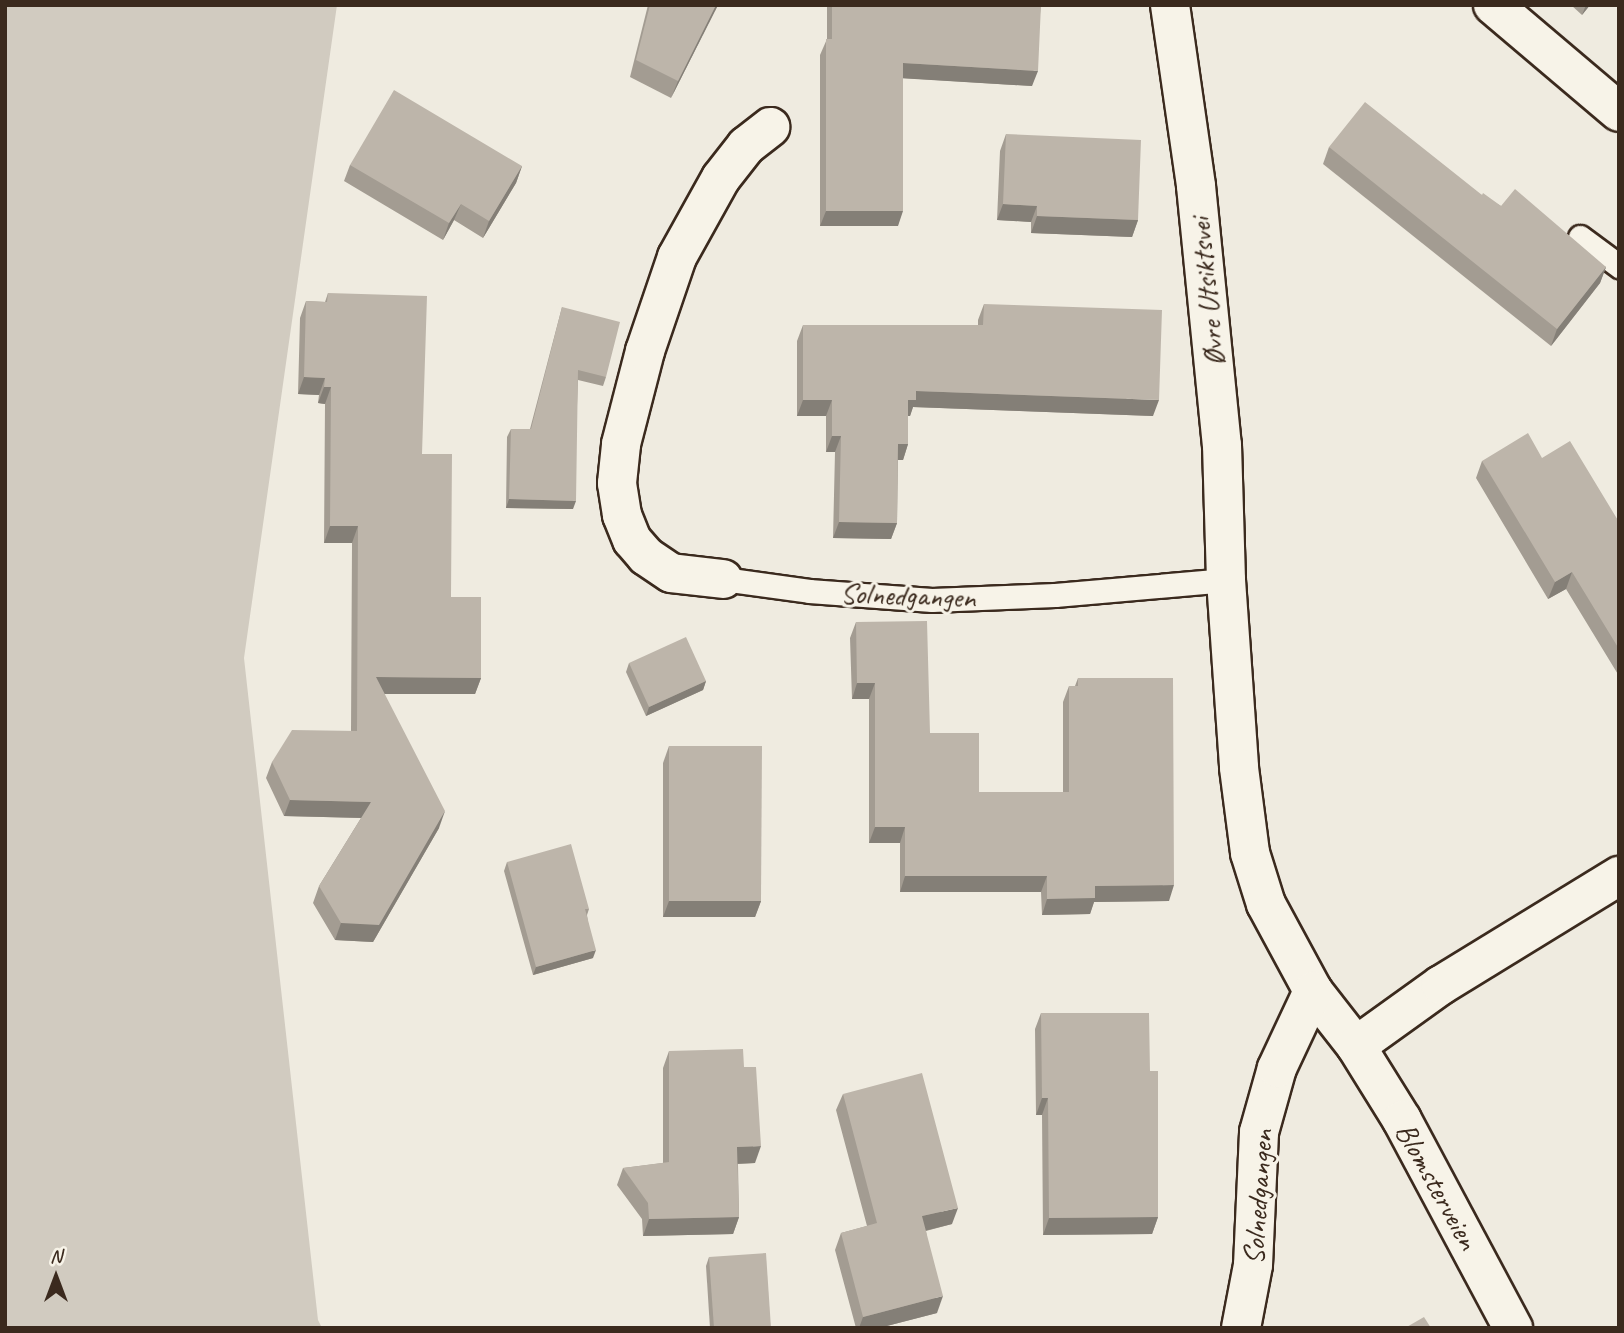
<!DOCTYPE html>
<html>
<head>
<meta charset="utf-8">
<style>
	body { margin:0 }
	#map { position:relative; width:1624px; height:1333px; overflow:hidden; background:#efebe0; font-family:Caveat,sans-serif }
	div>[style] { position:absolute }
	.green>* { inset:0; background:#d1cbc0 }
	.roads { filter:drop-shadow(2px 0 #3b2a1e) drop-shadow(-2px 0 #3b2a1e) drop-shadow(0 2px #3b2a1e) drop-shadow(0 -2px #3b2a1e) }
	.service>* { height:23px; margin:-11.5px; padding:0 11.5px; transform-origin:11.5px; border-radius:11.5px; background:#f7f3e8 }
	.minor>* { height:38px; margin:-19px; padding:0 19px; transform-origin:19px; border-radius:19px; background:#f7f3e8 }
	.wall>* { inset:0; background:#a39c92 }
	.shaded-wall>* { inset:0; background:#847f77 }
	.building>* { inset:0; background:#bdb5aa }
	span { translate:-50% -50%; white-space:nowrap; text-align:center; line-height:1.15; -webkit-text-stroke:6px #f7f3e8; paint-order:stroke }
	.street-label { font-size:30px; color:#3b2a1e }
	.frame { position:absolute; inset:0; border:7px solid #3b2a1e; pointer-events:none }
	.north { position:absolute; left:21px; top:1242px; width:70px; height:70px; -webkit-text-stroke:5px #f7f3e8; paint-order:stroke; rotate:0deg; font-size:19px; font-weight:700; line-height:28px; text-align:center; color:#3b2a1e }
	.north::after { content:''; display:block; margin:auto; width:24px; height:32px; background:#3b2a1e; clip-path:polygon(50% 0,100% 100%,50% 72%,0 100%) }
</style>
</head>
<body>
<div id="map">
	<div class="green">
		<div style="clip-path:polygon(5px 5px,337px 5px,244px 658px,318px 1320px,322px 1328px,5px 1328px)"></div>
	</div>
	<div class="roads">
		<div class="service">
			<div style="left:1580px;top:237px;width:49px;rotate:36.6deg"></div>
			<div style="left:723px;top:579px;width:87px;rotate:7.9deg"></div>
			<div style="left:809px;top:591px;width:123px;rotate:4.2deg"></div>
			<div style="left:932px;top:600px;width:123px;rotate:-2.3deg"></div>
			<div style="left:1055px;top:595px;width:172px;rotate:-5deg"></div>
		</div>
		<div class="minor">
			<div style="left:1170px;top:5px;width:183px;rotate:81.8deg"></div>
			<div style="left:1196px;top:186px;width:260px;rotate:84.3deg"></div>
			<div style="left:1222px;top:445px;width:135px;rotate:88.3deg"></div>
			<div style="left:1226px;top:580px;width:188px;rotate:86deg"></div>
			<div style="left:1239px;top:768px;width:86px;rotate:82.6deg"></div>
			<div style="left:1250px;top:853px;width:53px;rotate:72.6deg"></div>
			<div style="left:1266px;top:904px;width:99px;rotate:61.6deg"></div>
			<div style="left:1313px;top:991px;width:70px;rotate:52deg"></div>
			<div style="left:1356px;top:1046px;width:87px;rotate:58.1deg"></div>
			<div style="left:1402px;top:1120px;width:236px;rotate:61.9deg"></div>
			<div style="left:1493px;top:5px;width:165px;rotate:40.3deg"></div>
			<div style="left:723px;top:579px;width:52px;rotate:-173.4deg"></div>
			<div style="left:671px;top:573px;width:30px;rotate:-146deg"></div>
			<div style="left:646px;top:556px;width:21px;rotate:-131deg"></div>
			<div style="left:632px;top:540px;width:27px;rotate:-112deg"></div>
			<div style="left:622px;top:515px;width:32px;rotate:-99deg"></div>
			<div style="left:617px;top:483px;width:39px;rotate:-84deg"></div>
			<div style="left:621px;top:444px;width:96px;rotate:-75.5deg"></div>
			<div style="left:645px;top:351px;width:99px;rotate:-71.2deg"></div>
			<div style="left:677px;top:257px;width:90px;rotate:-60.9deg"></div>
			<div style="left:721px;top:178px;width:41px;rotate:-52deg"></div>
			<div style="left:746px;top:146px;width:31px;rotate:-38deg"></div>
			<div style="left:1356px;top:1046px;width:105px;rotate:-35.7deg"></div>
			<div style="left:1441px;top:985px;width:209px;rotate:-31.5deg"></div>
			<div style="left:1241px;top:1328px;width:64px;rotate:-79.2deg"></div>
			<div style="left:1253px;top:1265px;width:133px;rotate:-87.4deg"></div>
			<div style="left:1259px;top:1132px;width:66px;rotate:-74.3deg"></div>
			<div style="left:1277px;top:1068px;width:85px;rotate:-64.9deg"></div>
		</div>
	</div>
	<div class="wall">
		<div style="clip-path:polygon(648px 5px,718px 5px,671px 98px,630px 77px)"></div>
		<div style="clip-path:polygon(827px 5px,1041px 5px,1032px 86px,903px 78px,898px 226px,820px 226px,820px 55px,827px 39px)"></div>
		<div style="clip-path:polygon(1571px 5px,1590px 5px,1582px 15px)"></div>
		<div style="clip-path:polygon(1006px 134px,1138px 220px,1132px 237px,1031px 233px,1031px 222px,997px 220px,1000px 151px)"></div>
		<div style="clip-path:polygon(1329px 147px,1482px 195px,1606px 267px,1600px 283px,1551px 346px,1323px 164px)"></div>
		<div style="clip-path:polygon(350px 165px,522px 166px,516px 183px,483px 238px,454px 220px,443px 240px,344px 181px)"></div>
		<div style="clip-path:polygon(328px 293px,422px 454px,451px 597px,481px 678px,475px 694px,384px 694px,439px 828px,373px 942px,335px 940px,313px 903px,319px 886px,361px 818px,284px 816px,266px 778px,272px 762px,351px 731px,352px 543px,324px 543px,325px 404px,318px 403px,319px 395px,298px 394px,300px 318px,306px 301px,325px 302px)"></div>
		<div style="clip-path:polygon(984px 304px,1153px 416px,913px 407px,910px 416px,908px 416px,908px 444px,903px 460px,898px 460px,897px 523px,891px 539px,833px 538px,835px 452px,826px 452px,826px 416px,797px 416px,797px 341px,803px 325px,978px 325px,978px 320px)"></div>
		<div style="clip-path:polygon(562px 307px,606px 377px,603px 386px,578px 380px,573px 509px,506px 508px,507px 437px,511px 429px,530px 429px)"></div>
		<div style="clip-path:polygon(1542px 458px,1619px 522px,1619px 676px,1566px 589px,1548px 599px,1476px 478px,1482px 461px)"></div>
		<div style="clip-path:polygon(856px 622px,930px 733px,979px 792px,1063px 792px,1063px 702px,1069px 686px,1075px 686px,1078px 678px,1169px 901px,1094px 902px,1090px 914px,1042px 915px,1041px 892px,900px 892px,900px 843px,869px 843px,869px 699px,852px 699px,850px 638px)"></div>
		<div style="clip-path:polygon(629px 663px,706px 681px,703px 690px,646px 716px,626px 672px)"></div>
		<div style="clip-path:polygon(669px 746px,761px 901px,755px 917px,663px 917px,663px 763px)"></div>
		<div style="clip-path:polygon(507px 862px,589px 909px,587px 915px,593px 958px,533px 975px,504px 871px)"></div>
		<div style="clip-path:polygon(1041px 1013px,1150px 1071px,1158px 1217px,1152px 1234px,1043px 1235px,1042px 1115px,1036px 1115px,1035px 1029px)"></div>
		<div style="clip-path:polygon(669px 1051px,744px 1067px,755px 1163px,738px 1164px,739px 1217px,733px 1234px,643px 1236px,642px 1219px,617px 1185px,623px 1168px,663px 1163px,663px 1068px)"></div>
		<div style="clip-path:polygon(843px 1094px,952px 1224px,926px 1231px,937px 1313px,879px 1328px,856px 1328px,835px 1250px,841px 1233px,867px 1226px,836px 1110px)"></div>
		<div style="clip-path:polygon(709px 1257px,771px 1328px,710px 1328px,706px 1266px)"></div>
	</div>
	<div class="shaded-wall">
		<div style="clip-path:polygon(716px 5px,718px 5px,671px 98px,678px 81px)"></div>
		<div style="clip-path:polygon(1586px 5px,1590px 5px,1582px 15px)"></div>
		<div style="clip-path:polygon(903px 63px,1038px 71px,1032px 86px,898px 78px)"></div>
		<div style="clip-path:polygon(522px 166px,516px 183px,483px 238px,489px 221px)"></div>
		<div style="clip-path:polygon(461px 204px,454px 220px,443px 240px,449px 223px)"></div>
		<div style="clip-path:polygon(1003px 204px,1037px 206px,1031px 222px,997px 220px)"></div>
		<div style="clip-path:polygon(826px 211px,903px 211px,898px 226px,820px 226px)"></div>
		<div style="clip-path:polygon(1037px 216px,1138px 220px,1132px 237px,1031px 233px)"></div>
		<div style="clip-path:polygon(1606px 267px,1600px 283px,1551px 346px,1557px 329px)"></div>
		<div style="clip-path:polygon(304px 377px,325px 378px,319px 395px,298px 394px)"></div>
		<div style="clip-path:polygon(324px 387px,331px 387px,325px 404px,318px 403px)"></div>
		<div style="clip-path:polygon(916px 391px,1159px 400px,1153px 416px,913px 407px,910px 416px,903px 416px,908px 400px)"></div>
		<div style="clip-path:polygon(803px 400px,832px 400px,826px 416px,797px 416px)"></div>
		<div style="clip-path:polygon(832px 436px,841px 436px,835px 452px,826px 452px)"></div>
		<div style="clip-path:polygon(898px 444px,908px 444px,903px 460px,892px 460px)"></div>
		<div style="clip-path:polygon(509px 499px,576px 501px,573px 509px,506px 508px)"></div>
		<div style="clip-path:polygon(839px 522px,897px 523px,891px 539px,833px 538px)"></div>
		<div style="clip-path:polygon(330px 526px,358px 526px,352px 543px,324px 543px)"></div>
		<div style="clip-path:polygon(1572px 572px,1566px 589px,1548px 599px,1555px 582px)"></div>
		<div style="clip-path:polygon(376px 677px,481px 678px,475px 694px,369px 694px)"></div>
		<div style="clip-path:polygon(706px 681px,703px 690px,646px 716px,649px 707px)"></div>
		<div style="clip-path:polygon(857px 683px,875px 683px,869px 699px,852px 699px)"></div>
		<div style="clip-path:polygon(290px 800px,371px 802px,365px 818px,284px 816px)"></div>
		<div style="clip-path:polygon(445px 811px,439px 828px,373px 942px,335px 940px,341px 923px)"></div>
		<div style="clip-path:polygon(875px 827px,905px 827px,900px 843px,869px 843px)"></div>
		<div style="clip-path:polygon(905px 876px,1047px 876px,1041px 892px,900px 892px)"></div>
		<div style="clip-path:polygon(1174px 885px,1169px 901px,1094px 902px,1090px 914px,1042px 915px,1047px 899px,1095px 886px)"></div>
		<div style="clip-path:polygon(669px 901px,761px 901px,755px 917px,663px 917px)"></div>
		<div style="clip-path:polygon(596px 950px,593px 958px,533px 975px,536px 967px)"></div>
		<div style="clip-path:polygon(1042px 1098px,1048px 1098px,1042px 1115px,1036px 1115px)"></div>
		<div style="clip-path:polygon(761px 1146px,755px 1163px,731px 1164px,737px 1147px)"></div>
		<div style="clip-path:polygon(958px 1208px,952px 1224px,916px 1233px,922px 1216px)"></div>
		<div style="clip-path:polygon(739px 1217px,733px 1234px,643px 1236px,649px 1219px)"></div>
		<div style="clip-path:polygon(1158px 1217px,1152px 1234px,1043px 1235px,1049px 1218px)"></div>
		<div style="clip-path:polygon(943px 1296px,937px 1313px,879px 1328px,859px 1328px,863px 1317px)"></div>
	</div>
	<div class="building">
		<div style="clip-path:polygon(650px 5px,716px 5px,678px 81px,636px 60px)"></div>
		<div style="clip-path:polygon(832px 5px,1041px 5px,1038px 71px,903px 63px,903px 211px,826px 211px,826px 39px,832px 39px)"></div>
		<div style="clip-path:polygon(394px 90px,522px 166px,489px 221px,461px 204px,449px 223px,350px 165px)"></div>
		<div style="clip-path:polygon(1365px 102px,1482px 195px,1483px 193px,1501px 206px,1515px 189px,1606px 267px,1557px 329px,1329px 147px)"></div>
		<div style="clip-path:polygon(1006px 134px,1141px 140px,1138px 220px,1037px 216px,1037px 206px,1003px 204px)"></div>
		<div style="clip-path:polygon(328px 293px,427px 296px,422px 454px,452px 454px,451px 597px,481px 597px,481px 678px,376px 677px,445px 811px,379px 925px,341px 923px,319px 886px,371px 802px,290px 800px,272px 762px,292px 730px,357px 731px,358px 526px,330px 526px,331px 387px,324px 387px,325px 378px,304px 377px,306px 301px,327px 302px)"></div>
		<div style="clip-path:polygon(984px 304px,1162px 310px,1159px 400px,916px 391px,916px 400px,908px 400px,908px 444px,898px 444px,897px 523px,839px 522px,841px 436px,832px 436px,832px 400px,803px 400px,803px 325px,983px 325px)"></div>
		<div style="clip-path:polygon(562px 307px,620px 322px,606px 377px,578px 370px,576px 501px,509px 499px,511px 429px,531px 429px)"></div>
		<div style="clip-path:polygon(1528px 433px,1542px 458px,1570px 441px,1619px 522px,1619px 649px,1572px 572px,1555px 582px,1482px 461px)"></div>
		<div style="clip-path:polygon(927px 621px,930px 733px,979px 733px,979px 792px,1069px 792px,1069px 686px,1078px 686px,1078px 678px,1173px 678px,1174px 885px,1095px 886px,1095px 898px,1047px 899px,1047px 876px,905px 876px,905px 827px,875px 827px,875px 683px,857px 683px,856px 622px)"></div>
		<div style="clip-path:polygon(686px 637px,706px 681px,649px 707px,629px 663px)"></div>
		<div style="clip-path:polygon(669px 746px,762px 746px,761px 901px,669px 901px)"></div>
		<div style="clip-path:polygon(571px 844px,589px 909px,585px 909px,596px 950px,536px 967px,507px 862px)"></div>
		<div style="clip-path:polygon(1041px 1013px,1149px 1013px,1150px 1071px,1158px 1071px,1158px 1217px,1049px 1218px,1048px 1098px,1042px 1098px)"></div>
		<div style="clip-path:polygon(743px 1049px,744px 1067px,756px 1067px,761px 1146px,737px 1147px,739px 1217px,649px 1219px,648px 1203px,623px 1168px,669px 1162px,669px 1051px)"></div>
		<div style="clip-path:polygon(922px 1073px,958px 1208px,922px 1216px,943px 1296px,863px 1317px,841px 1233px,877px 1223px,843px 1094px)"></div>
		<div style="clip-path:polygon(766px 1253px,771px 1328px,714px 1328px,709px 1257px)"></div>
		<div style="clip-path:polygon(1424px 1317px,1431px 1328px,1405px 1328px)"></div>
	</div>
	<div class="street-label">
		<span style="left:1207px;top:292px;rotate:-96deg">Øvre Utsiktsvei</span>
		<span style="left:908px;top:595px;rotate:2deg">Solnedgangen</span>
		<span style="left:1437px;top:1186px;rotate:61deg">Blomsterveien</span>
		<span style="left:1258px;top:1197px;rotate:-86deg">Solnedgangen</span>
	</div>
	<div class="frame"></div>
	<div class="north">N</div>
</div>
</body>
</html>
